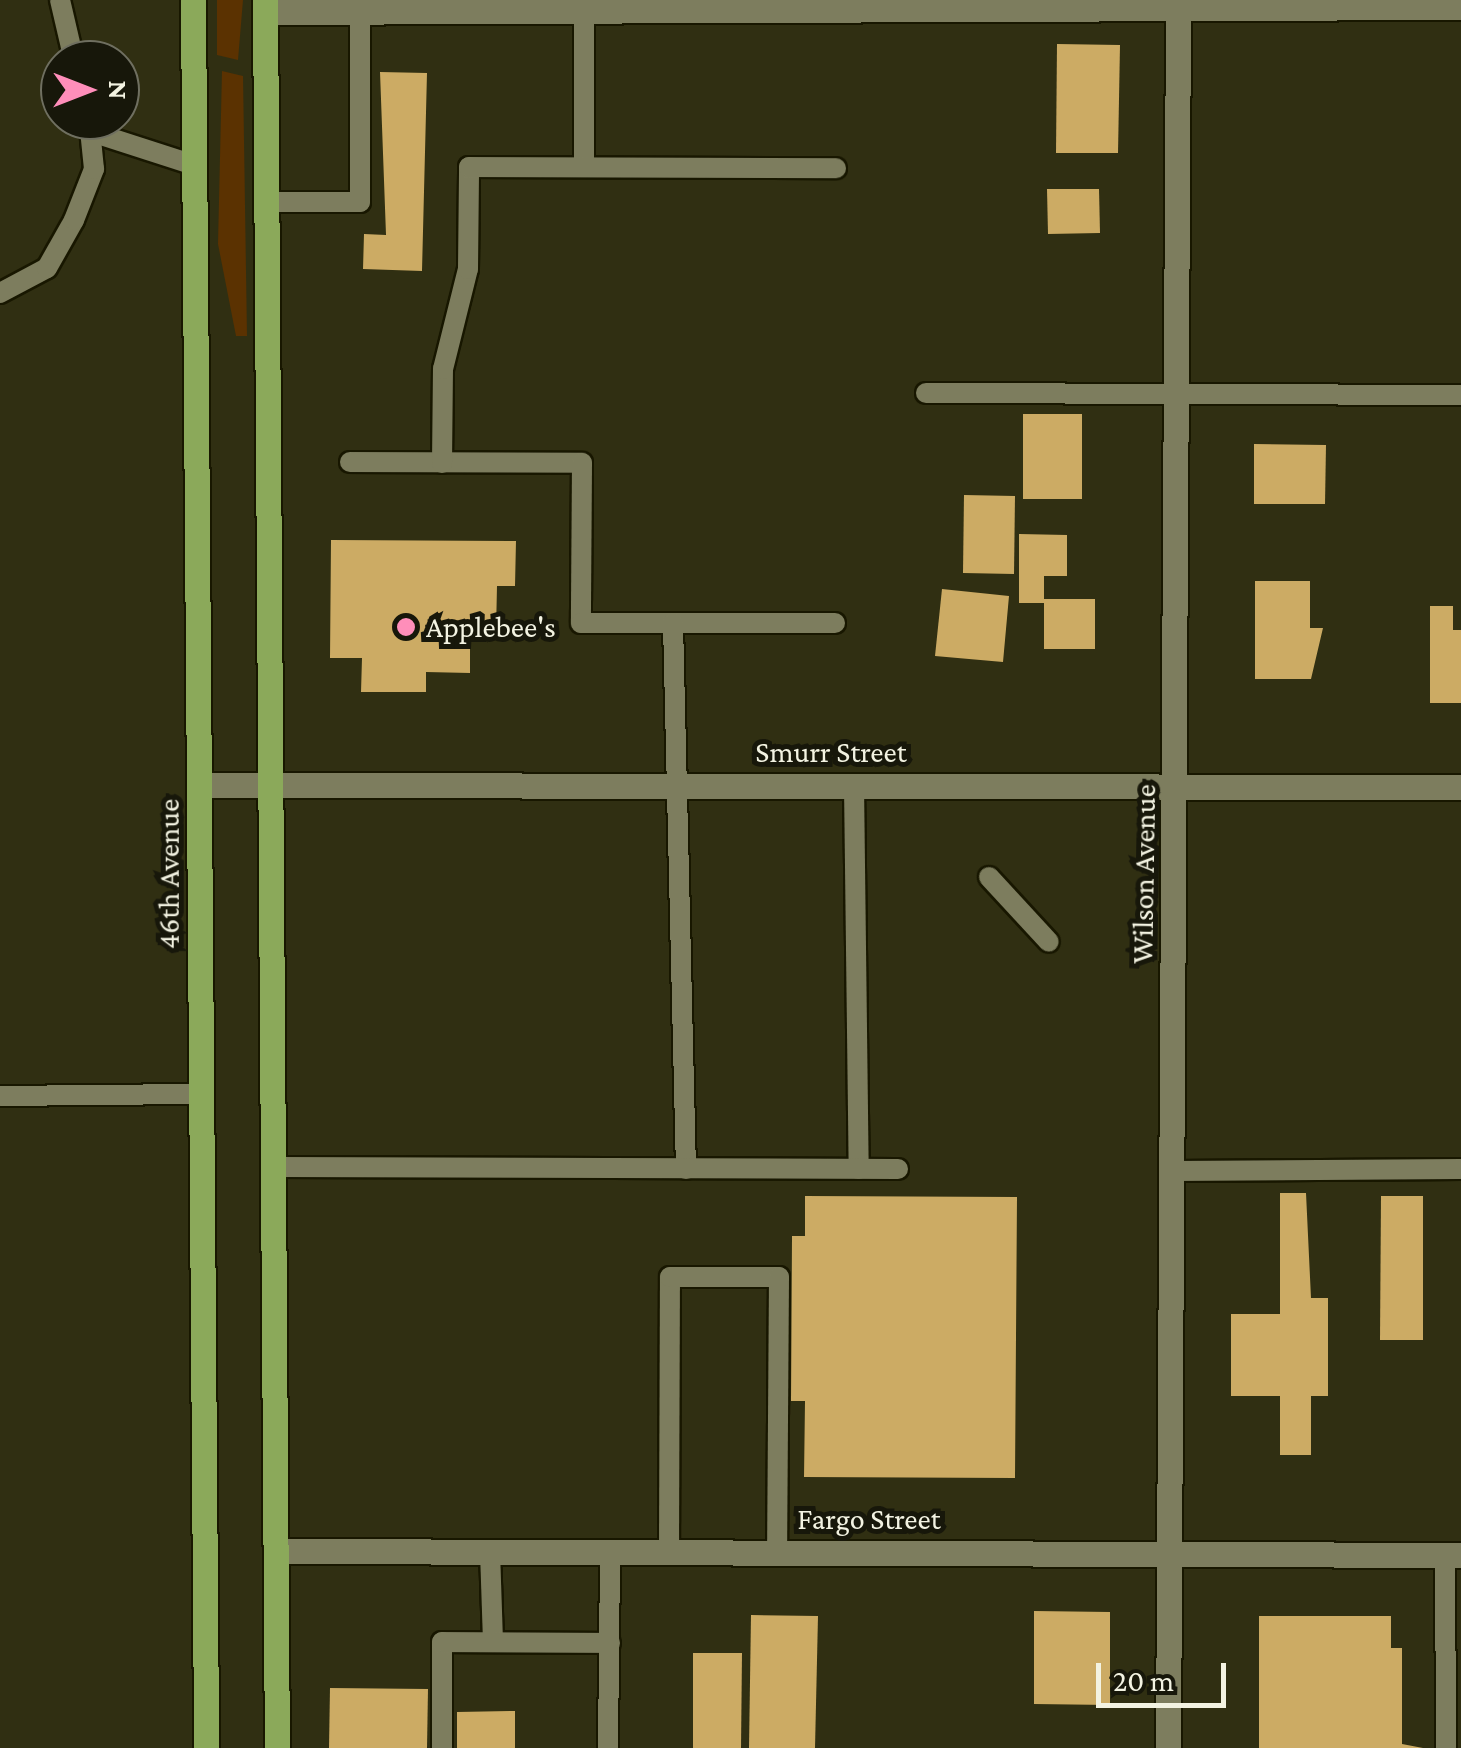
<!DOCTYPE html>
<html>
<head>
<meta charset="utf-8">
<style>
	body { margin:0 }
	#map { position:relative; width:1461px; height:1748px; overflow:hidden; background:#302f12; font-family:"Crimson Pro",serif }
	div>[style] { position:absolute }
	.green>* { inset:0; background:#5b3201 }
	.building>* { inset:0; background:#ccab64 }
	.roads { filter:drop-shadow(2px 0 #181700) drop-shadow(-2px 0 #181700) drop-shadow(0 2px #181700) drop-shadow(0 -2px #181700) }
	.lane>* { height:20px; margin:-10px; padding:0 10px; transform-origin:10px; border-radius:10px; background:#7d7d5e }
	.street>* { height:25px; margin:-12.5px; padding:0 12.5px; transform-origin:12.5px; border-radius:12.5px; background:#7d7d5e }
	.primary>* { height:25px; margin:-12.5px; padding:0 12.5px; transform-origin:12.5px; border-radius:12.5px; background:#8ba95a }
	.dots>* { width:28px; height:28px; translate:-50% -50%; box-sizing:border-box; border:5px solid #17170a; border-radius:50% }
	span { translate:-50% -50%; white-space:nowrap; text-align:center; line-height:1.15; -webkit-text-stroke:10px #17170a; paint-order:stroke }
	.poi-label { font-size:30px; color:#f3f3e2 }
	.left { translate:0 -50%; text-align:left }
	.street-label { font-size:30px; color:#f3f3e2 }
	.north { position:absolute; left:40px; top:40px; width:100px; height:100px; box-sizing:border-box; background:#17170a; border:2px solid #6f6f60; border-radius:50%; rotate:90deg; font-size:28px; font-weight:700; line-height:40px; text-align:center; color:#f3f3e2 }
	.north::after { content:''; display:block; margin:auto; width:35px; height:45px; background:#ff8eba; clip-path:polygon(50% 0,100% 100%,50% 72%,0 100%) }
	.scale { position:absolute; left:1096px; top:1663px; width:130px; height:45px; box-sizing:border-box; border:5px solid #f3f3e2; border-top:0; padding-left:12px; font-size:30px; line-height:35px; white-space:nowrap; color:#f3f3e2; -webkit-text-stroke:8px #17170a; paint-order:stroke }
</style>
</head>
<body>
<div id="map">
	<div class="green">
		<div style="clip-path:polygon(217px 0,243px 0,238px 60px,217px 55px)"></div>
		<div style="clip-path:polygon(222px 71px,243px 76px,247px 336px,236px 336px,218px 244px)"></div>
	</div>
	<div class="building">
		<div style="clip-path:polygon(1057px 44px,1120px 45px,1118px 153px,1056px 153px)"></div>
		<div style="clip-path:polygon(380px 72px,427px 73px,422px 271px,363px 269px,364px 234px,386px 235px)"></div>
		<div style="clip-path:polygon(1047px 189px,1099px 189px,1100px 233px,1048px 234px)"></div>
		<div style="clip-path:polygon(1023px 414px,1082px 414px,1082px 499px,1023px 499px)"></div>
		<div style="clip-path:polygon(1254px 444px,1326px 445px,1325px 504px,1254px 504px)"></div>
		<div style="clip-path:polygon(964px 495px,1015px 496px,1014px 574px,963px 573px)"></div>
		<div style="clip-path:polygon(1019px 534px,1067px 535px,1067px 576px,1044px 576px,1044px 599px,1095px 599px,1095px 649px,1044px 649px,1044px 603px,1019px 603px)"></div>
		<div style="clip-path:polygon(331px 540px,516px 541px,515px 586px,497px 586px,496px 632px,470px 632px,470px 673px,426px 672px,426px 692px,361px 692px,362px 658px,330px 658px)"></div>
		<div style="clip-path:polygon(1255px 581px,1310px 581px,1310px 628px,1323px 628px,1311px 679px,1255px 679px)"></div>
		<div style="clip-path:polygon(942px 589px,1009px 596px,1003px 662px,935px 656px)"></div>
		<div style="clip-path:polygon(1430px 606px,1453px 606px,1453px 630px,1461px 630px,1461px 703px,1430px 703px)"></div>
		<div style="clip-path:polygon(1280px 1193px,1306px 1193px,1311px 1298px,1328px 1298px,1328px 1396px,1311px 1396px,1311px 1455px,1280px 1455px,1280px 1396px,1231px 1396px,1231px 1314px,1280px 1314px)"></div>
		<div style="clip-path:polygon(805px 1196px,1017px 1197px,1015px 1478px,804px 1477px,805px 1401px,791px 1401px,792px 1236px,805px 1236px)"></div>
		<div style="clip-path:polygon(1381px 1196px,1423px 1196px,1423px 1340px,1380px 1340px)"></div>
		<div style="clip-path:polygon(1034px 1611px,1110px 1612px,1110px 1705px,1034px 1704px)"></div>
		<div style="clip-path:polygon(751px 1615px,818px 1616px,815px 1748px,749px 1748px)"></div>
		<div style="clip-path:polygon(1259px 1616px,1391px 1616px,1391px 1648px,1402px 1648px,1402px 1744px,1423px 1748px,1259px 1748px)"></div>
		<div style="clip-path:polygon(693px 1653px,742px 1653px,741px 1748px,693px 1748px)"></div>
		<div style="clip-path:polygon(330px 1688px,428px 1689px,427px 1748px,329px 1748px)"></div>
		<div style="clip-path:polygon(515px 1711px,515px 1748px,457px 1748px,457px 1712px)"></div>
	</div>
	<div class="roads">
		<div class="lane">
			<div style="left:60px;top:0;width:62px;rotate:76.9deg"></div>
			<div style="left:584px;top:9px;width:157px;rotate:90deg"></div>
			<div style="left:92px;top:132px;width:107px;rotate:17.9deg"></div>
			<div style="left:267px;top:202px;width:93px"></div>
			<div style="left:360px;top:202px;width:190px;rotate:-90deg"></div>
			<div style="left:0;top:293px;width:53px;rotate:-28deg"></div>
			<div style="left:47px;top:268px;width:55px;rotate:-60.6deg"></div>
			<div style="left:74px;top:220px;width:55px;rotate:-68.6deg"></div>
			<div style="left:94px;top:169px;width:49px;rotate:-95.8deg"></div>
			<div style="left:926px;top:393px;width:535px;rotate:0.21deg"></div>
			<div style="left:350px;top:462px;width:232px;rotate:0.2deg"></div>
			<div style="left:582px;top:463px;width:160px;rotate:90.4deg"></div>
			<div style="left:581px;top:623px;width:254px"></div>
			<div style="left:442px;top:463px;width:94px;rotate:-89.4deg"></div>
			<div style="left:443px;top:369px;width:103px;rotate:-76deg"></div>
			<div style="left:468px;top:269px;width:102px;rotate:-89.4deg"></div>
			<div style="left:469px;top:167px;width:367px;rotate:0.2deg"></div>
			<div style="left:673px;top:623px;width:546px;rotate:88.64deg"></div>
			<div style="left:854px;top:784px;width:385px;rotate:89.3deg"></div>
			<div style="left:989px;top:877px;width:88px;rotate:47.3deg"></div>
			<div style="left:0;top:1096px;width:203px;rotate:-0.6deg"></div>
			<div style="left:275px;top:1167px;width:623px;rotate:0.18deg"></div>
			<div style="left:1174px;top:1171px;width:287px;rotate:-0.4deg"></div>
			<div style="left:490px;top:1551px;width:91px;rotate:88.1deg"></div>
			<div style="left:669px;top:1551px;width:274px;rotate:-89.8deg"></div>
			<div style="left:670px;top:1277px;width:109px"></div>
			<div style="left:779px;top:1277px;width:274px;rotate:90.4deg"></div>
			<div style="left:1445px;top:1554px;width:194px;rotate:89.7deg"></div>
			<div style="left:442px;top:1748px;width:106px;rotate:-90deg"></div>
			<div style="left:442px;top:1642px;width:168px;rotate:0.3deg"></div>
			<div style="left:608px;top:1748px;width:197px;rotate:-89.4deg"></div>
		</div>
		<div class="street">
			<div style="left:265px;top:12px;width:1196px;rotate:-0.24deg"></div>
			<div style="left:200px;top:785px;width:1261px;rotate:0.09deg"></div>
			<div style="left:277px;top:1551px;width:1184px;rotate:0.19deg"></div>
			<div style="left:1168px;top:1748px;width:1748px;rotate:-89.67deg"></div>
		</div>
		<div class="primary">
			<div style="left:193px;top:0;width:1748px;rotate:89.57deg"></div>
			<div style="left:265px;top:0;width:1748px;rotate:89.61deg"></div>
		</div>
	</div>
	<div class="dots">
		<div style="left:406px;top:627px;background:#ff8eba"></div>
	</div>
	<div class="poi-label">
		<span class="left" style="left:426px;top:627px">Applebee's</span>
	</div>
	<div class="street-label">
		<span style="left:831px;top:752px">Smurr Street</span>
		<span style="left:169px;top:874px;rotate:-90deg">46th Avenue</span>
		<span style="left:1144px;top:874px;rotate:-89deg">Wilson Avenue</span>
		<span style="left:869px;top:1519px">Fargo Street</span>
	</div>
	<div class="north">N</div>
	<div class="scale">20 m</div>
</div>
</body>
</html>
